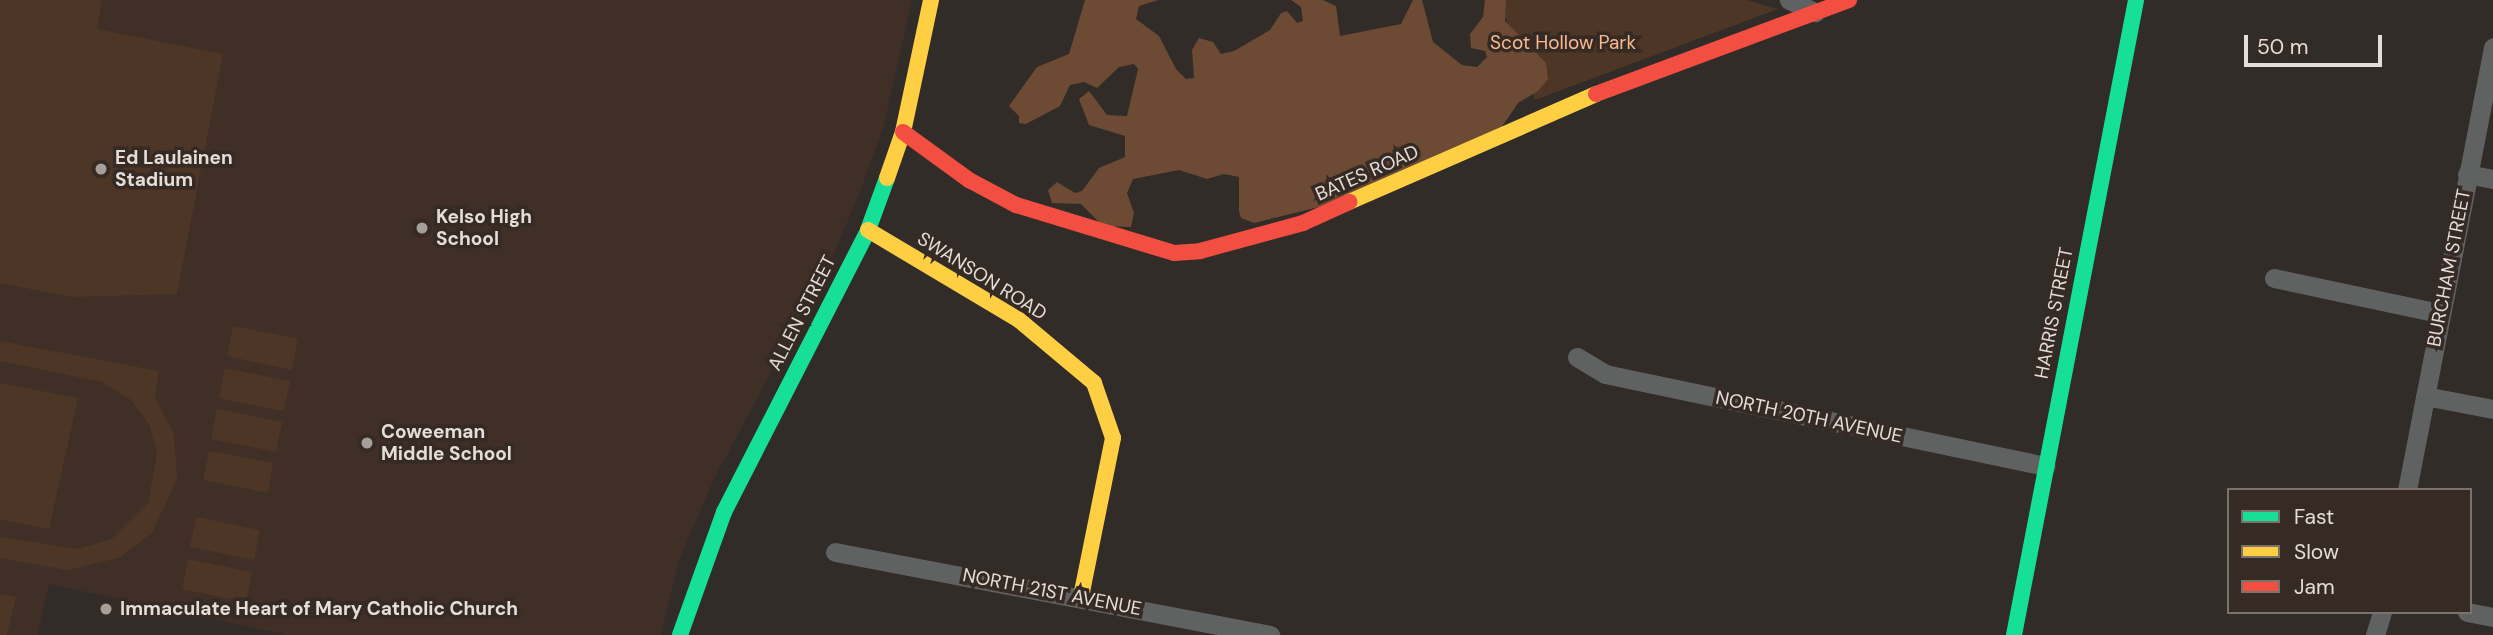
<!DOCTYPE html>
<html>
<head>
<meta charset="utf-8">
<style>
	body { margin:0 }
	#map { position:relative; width:2493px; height:635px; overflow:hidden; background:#312c28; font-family:"DM Sans",sans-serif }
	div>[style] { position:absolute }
	.built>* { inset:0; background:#3f2f26 }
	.green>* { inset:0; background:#4e3626 }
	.forest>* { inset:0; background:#6c4a34 }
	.street>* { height:19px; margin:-9.5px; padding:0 9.5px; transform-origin:9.5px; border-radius:9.5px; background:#606161 }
	.fast>* { height:16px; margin:-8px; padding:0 8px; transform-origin:8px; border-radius:8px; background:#16e098 }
	.slow>* { height:16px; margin:-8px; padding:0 8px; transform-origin:8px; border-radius:8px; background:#ffcf43 }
	.jam>* { height:16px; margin:-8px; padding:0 8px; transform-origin:8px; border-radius:8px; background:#f24e42 }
	.dots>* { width:19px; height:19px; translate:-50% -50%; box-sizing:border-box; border:4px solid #352b24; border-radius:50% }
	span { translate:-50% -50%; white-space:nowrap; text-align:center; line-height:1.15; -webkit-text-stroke:7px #352b24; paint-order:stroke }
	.park-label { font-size:19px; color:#fab990 }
	.poi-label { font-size:19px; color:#e4ddd8; font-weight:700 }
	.left { translate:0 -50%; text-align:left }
	.street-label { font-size:19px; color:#e4ddd8 }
	.legend { position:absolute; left:2227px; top:488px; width:245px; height:126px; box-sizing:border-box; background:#352b24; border:2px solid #7b726c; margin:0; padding:9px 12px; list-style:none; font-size:21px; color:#e4ddd8 }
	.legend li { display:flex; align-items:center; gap:14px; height:35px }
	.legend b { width:35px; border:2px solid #7b726c }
	.scale { position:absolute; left:2244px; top:35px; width:138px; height:32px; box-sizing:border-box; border:4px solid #e4ddd8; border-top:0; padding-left:9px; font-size:21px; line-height:24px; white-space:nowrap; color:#e4ddd8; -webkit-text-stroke:5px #352b24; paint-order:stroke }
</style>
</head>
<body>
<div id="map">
	<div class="built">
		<div style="clip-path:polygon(0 0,912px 0,884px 125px,860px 192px,830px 263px,714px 479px,679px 560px,661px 635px,287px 635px,49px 584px,38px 635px,0 635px)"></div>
	</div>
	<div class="green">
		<div style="clip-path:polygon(0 0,102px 0,97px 29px,223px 54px,177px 294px,71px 297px,0 283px)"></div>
		<div style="clip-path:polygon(1499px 0,1746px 0,1778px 9px,1535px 100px)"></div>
		<div style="clip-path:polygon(233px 326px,298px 339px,292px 370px,227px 356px)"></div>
		<div style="clip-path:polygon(0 341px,159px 371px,155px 397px,174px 434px,177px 479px,152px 533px,119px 558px,67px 570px,0 558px,0 537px,78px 549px,112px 539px,148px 503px,157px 454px,149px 424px,130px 399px,102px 382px,0 361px)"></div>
		<div style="clip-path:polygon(225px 368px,290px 381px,284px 411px,219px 398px)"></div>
		<div style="clip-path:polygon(0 383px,78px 398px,49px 529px,0 519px)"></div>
		<div style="clip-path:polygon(217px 409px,282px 422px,276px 452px,211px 439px)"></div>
		<div style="clip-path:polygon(209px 451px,273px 463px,268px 493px,203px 480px)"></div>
		<div style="clip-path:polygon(196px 517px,260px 530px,254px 560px,190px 547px)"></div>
		<div style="clip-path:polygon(188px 559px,252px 572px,246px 602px,182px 589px)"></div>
		<div style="clip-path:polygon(0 594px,16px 597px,7px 635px,0 635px)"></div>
	</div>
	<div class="forest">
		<div style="clip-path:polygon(1085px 0,1158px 0,1139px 6px,1136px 19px,1159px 36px,1176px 69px,1186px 79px,1194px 78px,1192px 50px,1199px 38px,1213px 42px,1221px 54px,1234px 51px,1270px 30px,1281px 13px,1287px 11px,1297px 23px,1303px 21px,1301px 7px,1291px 0,1323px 0,1336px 6px,1340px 36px,1401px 24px,1413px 0,1422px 0,1433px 42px,1462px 65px,1477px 67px,1487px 57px,1485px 51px,1471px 48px,1470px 34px,1483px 17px,1485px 0,1506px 0,1505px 21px,1546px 63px,1548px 79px,1538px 91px,1518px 103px,1497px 134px,1356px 198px,1254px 223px,1241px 218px,1239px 211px,1239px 177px,1224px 174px,1207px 179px,1179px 170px,1133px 179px,1127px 193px,1134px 213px,1131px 227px,1103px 226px,1081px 204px,1052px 203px,1048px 190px,1057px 182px,1075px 193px,1082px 191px,1099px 168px,1125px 157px,1125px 136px,1089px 125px,1079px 99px,1089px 91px,1107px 115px,1127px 116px,1138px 69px,1134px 64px,1119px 67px,1097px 88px,1084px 82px,1070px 85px,1060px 106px,1026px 124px,1019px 123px,1019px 116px,1009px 106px,1037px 67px,1069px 54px)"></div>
	</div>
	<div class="street">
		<div style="left:1789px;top:0;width:29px;rotate:25deg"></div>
		<div style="left:2467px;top:174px;width:26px;rotate:11deg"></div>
		<div style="left:2274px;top:278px;width:169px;rotate:12deg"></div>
		<div style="left:1577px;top:357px;width:33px;rotate:31deg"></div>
		<div style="left:1605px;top:374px;width:450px;rotate:11.8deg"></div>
		<div style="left:2425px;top:396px;width:69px;rotate:10.8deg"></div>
		<div style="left:2407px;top:490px;width:451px;rotate:-79deg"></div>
		<div style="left:835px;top:552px;width:443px;rotate:10.8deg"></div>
		<div style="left:2467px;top:612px;width:26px;rotate:11deg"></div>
		<div style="left:2375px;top:635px;width:24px;rotate:-73deg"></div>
	</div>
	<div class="fast">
		<div style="left:680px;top:635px;width:131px;rotate:-70.3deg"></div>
		<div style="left:724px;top:512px;width:317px;rotate:-62.9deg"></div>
		<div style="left:868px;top:230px;width:55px;rotate:-69.9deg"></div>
		<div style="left:2014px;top:635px;width:647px;rotate:-79.12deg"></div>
	</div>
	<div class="slow">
		<div style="left:887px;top:178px;width:49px;rotate:-70.8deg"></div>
		<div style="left:903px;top:132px;width:135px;rotate:-78deg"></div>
		<div style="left:1349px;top:202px;width:270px;rotate:-23.6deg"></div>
		<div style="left:868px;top:230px;width:176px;rotate:30.8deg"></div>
		<div style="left:1019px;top:320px;width:98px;rotate:40deg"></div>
		<div style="left:1094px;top:383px;width:58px;rotate:70.9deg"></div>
		<div style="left:1113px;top:438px;width:162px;rotate:101.4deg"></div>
	</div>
	<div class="jam">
		<div style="left:1596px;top:94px;width:270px;rotate:-20.4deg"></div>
		<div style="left:903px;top:132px;width:82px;rotate:36deg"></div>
		<div style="left:969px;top:180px;width:53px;rotate:28deg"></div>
		<div style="left:1016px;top:205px;width:165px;rotate:16.9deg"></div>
		<div style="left:1174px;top:253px;width:26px;rotate:-4deg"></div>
		<div style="left:1200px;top:251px;width:107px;rotate:-15.2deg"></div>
		<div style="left:1303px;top:223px;width:51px;rotate:-24.5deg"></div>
	</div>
	<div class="dots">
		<div style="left:101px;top:169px;background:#a59f9a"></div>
		<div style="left:422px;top:228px;background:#a59f9a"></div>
		<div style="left:367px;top:443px;background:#a59f9a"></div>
		<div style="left:106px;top:609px;background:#a59f9a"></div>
	</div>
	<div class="park-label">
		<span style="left:1563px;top:43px">Scot Hollow Park</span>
	</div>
	<div class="poi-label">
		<span class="left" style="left:115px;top:169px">Ed Laulainen<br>Stadium</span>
		<span class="left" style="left:436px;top:228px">Kelso High<br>School</span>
		<span class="left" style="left:381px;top:443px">Coweeman<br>Middle School</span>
		<span class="left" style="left:120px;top:609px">Immaculate Heart of Mary Catholic Church</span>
	</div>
	<div class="street-label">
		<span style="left:1367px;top:173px;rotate:-24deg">BATES ROAD</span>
		<span style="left:2449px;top:268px;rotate:-79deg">BURCHAM STREET</span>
		<span style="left:982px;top:276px;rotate:32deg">SWANSON ROAD</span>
		<span style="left:802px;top:313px;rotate:-63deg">ALLEN STREET</span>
		<span style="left:2054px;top:313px;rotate:-79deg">HARRIS STREET</span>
		<span style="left:1809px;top:417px;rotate:12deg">NORTH 20TH AVENUE</span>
		<span style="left:1052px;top:592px;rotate:11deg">NORTH 21ST AVENUE</span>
	</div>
	<ul class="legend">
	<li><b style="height:9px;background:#16e098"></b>Fast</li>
	<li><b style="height:9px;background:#ffcf43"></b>Slow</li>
	<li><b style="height:9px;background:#f24e42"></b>Jam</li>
	</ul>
	<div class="scale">50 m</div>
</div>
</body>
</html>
